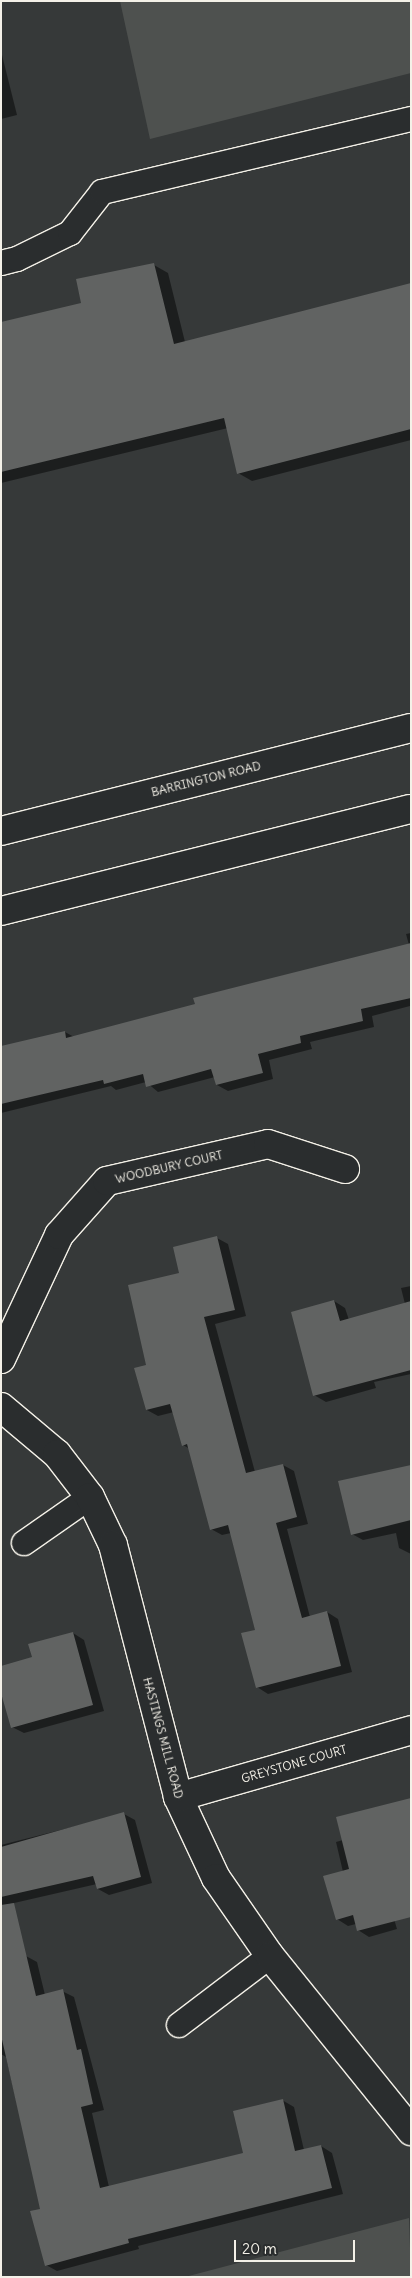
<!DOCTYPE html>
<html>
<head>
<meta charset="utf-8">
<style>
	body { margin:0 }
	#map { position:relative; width:412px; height:2278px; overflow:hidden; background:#363939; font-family:Delius,sans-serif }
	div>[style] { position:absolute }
	.green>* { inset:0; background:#4e514f }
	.shadow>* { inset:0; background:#0007 }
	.building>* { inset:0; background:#616362 }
	.roads { filter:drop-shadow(1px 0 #f4f1e8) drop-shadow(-1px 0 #f4f1e8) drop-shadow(0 1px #f4f1e8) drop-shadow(0 -1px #f4f1e8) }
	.service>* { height:24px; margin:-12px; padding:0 12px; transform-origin:12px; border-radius:12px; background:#2a2d2e }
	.minor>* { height:28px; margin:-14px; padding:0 14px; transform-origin:14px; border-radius:14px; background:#2a2d2e }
	.secondary>* { height:28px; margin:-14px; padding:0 14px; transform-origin:14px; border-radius:14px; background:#2a2d2e }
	span { translate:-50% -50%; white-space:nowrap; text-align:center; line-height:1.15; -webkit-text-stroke:4px #2a2d2e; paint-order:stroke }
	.street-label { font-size:12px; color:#f4f1e8 }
	.frame { position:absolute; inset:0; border:2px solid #f4f1e8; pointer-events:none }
	.scale { position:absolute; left:234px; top:2240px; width:121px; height:22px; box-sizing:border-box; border:2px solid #f4f1e8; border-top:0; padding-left:6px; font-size:15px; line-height:18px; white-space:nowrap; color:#f4f1e8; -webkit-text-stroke:4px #2a2d2e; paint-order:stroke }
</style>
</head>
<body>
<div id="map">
	<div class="green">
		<div style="clip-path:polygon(120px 1px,411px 1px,411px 73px,150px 139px)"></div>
		<div style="clip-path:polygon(409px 2218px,411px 2277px,185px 2277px)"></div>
	</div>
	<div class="shadow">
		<div style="clip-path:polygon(1px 51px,17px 115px,1px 119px)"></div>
		<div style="clip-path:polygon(154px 265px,168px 273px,185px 342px,411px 285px,411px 440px,252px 481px,238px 473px,228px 428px,1px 483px,1px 323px,82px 304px)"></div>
		<div style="clip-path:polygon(411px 933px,410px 1006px,372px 1016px,374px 1027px,310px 1042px,312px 1049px,269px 1060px,273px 1079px,228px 1091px,217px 1085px,215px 1077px,158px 1092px,146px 1082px,116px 1090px,111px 1086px,1px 1113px,1px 1048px,65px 1032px,74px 1037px,196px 1005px,409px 945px,406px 934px)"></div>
		<div style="clip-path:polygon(217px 1238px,228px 1244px,246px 1316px,215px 1324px,255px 1472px,283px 1465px,294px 1471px,308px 1524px,287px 1529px,310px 1617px,327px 1612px,338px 1619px,352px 1672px,268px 1694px,257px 1687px,257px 1630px,231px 1533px,222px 1535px,211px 1529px,190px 1449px,183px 1445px,174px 1412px,158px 1416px,147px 1410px,148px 1366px,180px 1274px)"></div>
		<div style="clip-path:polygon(411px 1286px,411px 1374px,374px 1382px,376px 1388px,326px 1402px,314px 1395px,334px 1301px,345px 1308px,349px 1320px,405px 1304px,401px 1288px)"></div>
		<div style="clip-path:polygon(411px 1466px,411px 1554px,399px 1548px,396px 1533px,363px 1540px,352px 1534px)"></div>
		<div style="clip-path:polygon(73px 1633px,84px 1640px,104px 1711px,24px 1733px,12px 1727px,33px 1658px)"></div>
		<div style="clip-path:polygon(124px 1814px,135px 1820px,152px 1883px,109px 1895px,98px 1889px,97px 1884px,1px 1906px,1px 1845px)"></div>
		<div style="clip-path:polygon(343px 1840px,392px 1912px,397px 1929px,369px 1937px,358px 1930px,356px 1924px,348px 1926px,337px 1919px,343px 1872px,336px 1842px)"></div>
		<div style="clip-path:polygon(26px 1956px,37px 1962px,45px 1995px,62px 1991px,74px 1997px,104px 2110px,92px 2113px,109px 2187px,245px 2154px,282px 2100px,294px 2107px,304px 2150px,321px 2146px,332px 2153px,343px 2194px,138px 2246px,139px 2249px,57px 2271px,46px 2265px,42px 2210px,6px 2057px,1px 2054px,1px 1961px)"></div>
	</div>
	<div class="building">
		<div style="clip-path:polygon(154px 263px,174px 344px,411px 283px,411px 429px,237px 474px,224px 418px,1px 472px,1px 322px,81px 303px,76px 279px)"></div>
		<div style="clip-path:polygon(411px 943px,411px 998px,361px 1009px,363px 1021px,300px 1036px,301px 1043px,258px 1054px,263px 1073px,216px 1085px,211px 1069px,146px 1087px,143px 1074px,104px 1084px,103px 1080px,1px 1104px,1px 1046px,65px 1031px,66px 1038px,195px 1004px,193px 998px)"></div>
		<div style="clip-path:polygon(217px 1236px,235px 1310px,204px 1317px,246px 1473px,283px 1464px,297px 1517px,276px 1523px,302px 1618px,327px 1611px,341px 1666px,256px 1688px,241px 1633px,255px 1630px,228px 1525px,210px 1530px,187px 1444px,182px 1446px,170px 1404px,146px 1410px,134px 1368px,146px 1365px,128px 1285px,179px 1273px,173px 1247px)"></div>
		<div style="clip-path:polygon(334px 1300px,340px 1321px,411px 1301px,411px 1370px,313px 1396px,291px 1312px)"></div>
		<div style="clip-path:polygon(411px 1465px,411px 1520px,351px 1535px,338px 1481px)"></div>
		<div style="clip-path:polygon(73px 1632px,93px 1705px,11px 1728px,1px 1693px,1px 1666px,32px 1657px,28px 1644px)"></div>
		<div style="clip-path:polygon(411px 1798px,411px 1917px,357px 1931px,353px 1915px,336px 1920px,323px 1876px,349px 1869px,336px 1817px)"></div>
		<div style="clip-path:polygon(124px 1812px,141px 1877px,97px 1889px,93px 1876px,1px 1897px,1px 1847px)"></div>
		<div style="clip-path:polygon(14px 1903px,36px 1996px,63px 1989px,77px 2050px,81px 2049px,93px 2104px,81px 2107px,100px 2188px,243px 2153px,233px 2111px,283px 2099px,295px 2151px,321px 2145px,332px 2188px,128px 2239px,129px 2243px,45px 2266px,30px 2211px,40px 2209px,1px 2035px,1px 1905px)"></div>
	</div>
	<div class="roads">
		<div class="service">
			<div style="left:1px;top:263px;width:16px;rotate:-14deg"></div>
			<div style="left:17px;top:259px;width:59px;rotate:-26.1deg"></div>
			<div style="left:70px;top:233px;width:52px;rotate:-52deg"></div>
			<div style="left:102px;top:192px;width:318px;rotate:-13.3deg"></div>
			<div style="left:24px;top:1543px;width:80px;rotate:-34.9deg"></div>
			<div style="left:179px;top:2025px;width:114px;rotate:-37.2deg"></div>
		</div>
		<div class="minor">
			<div style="left:1px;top:1359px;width:137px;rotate:-64.9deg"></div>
			<div style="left:59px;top:1235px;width:72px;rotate:-48.4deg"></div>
			<div style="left:107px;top:1181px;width:165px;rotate:-12.9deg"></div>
			<div style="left:268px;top:1144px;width:81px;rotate:18deg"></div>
			<div style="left:1px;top:1407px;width:73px;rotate:40deg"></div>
			<div style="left:57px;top:1454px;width:54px;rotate:52.5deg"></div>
			<div style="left:90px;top:1497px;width:53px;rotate:64.4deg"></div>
			<div style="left:113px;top:1545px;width:260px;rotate:75.5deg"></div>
			<div style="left:178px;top:1797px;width:89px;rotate:64.9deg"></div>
			<div style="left:216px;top:1878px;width:95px;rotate:55.3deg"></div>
			<div style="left:270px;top:1956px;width:225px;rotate:51.1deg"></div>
			<div style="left:178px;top:1797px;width:242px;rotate:-16deg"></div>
		</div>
		<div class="secondary">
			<div style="left:1px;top:831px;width:423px;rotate:-14.1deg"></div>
			<div style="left:1px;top:911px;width:422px;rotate:-14deg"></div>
		</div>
	</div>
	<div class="street-label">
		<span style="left:206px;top:779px;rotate:-14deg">BARRINGTON ROAD</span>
		<span style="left:169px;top:1167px;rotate:-13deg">WOODBURY COURT</span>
		<span style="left:163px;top:1738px;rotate:75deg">HASTINGS MILL ROAD</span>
		<span style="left:294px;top:1764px;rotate:-16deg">GREYSTONE COURT</span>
	</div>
	<div class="frame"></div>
	<div class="scale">20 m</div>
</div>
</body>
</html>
